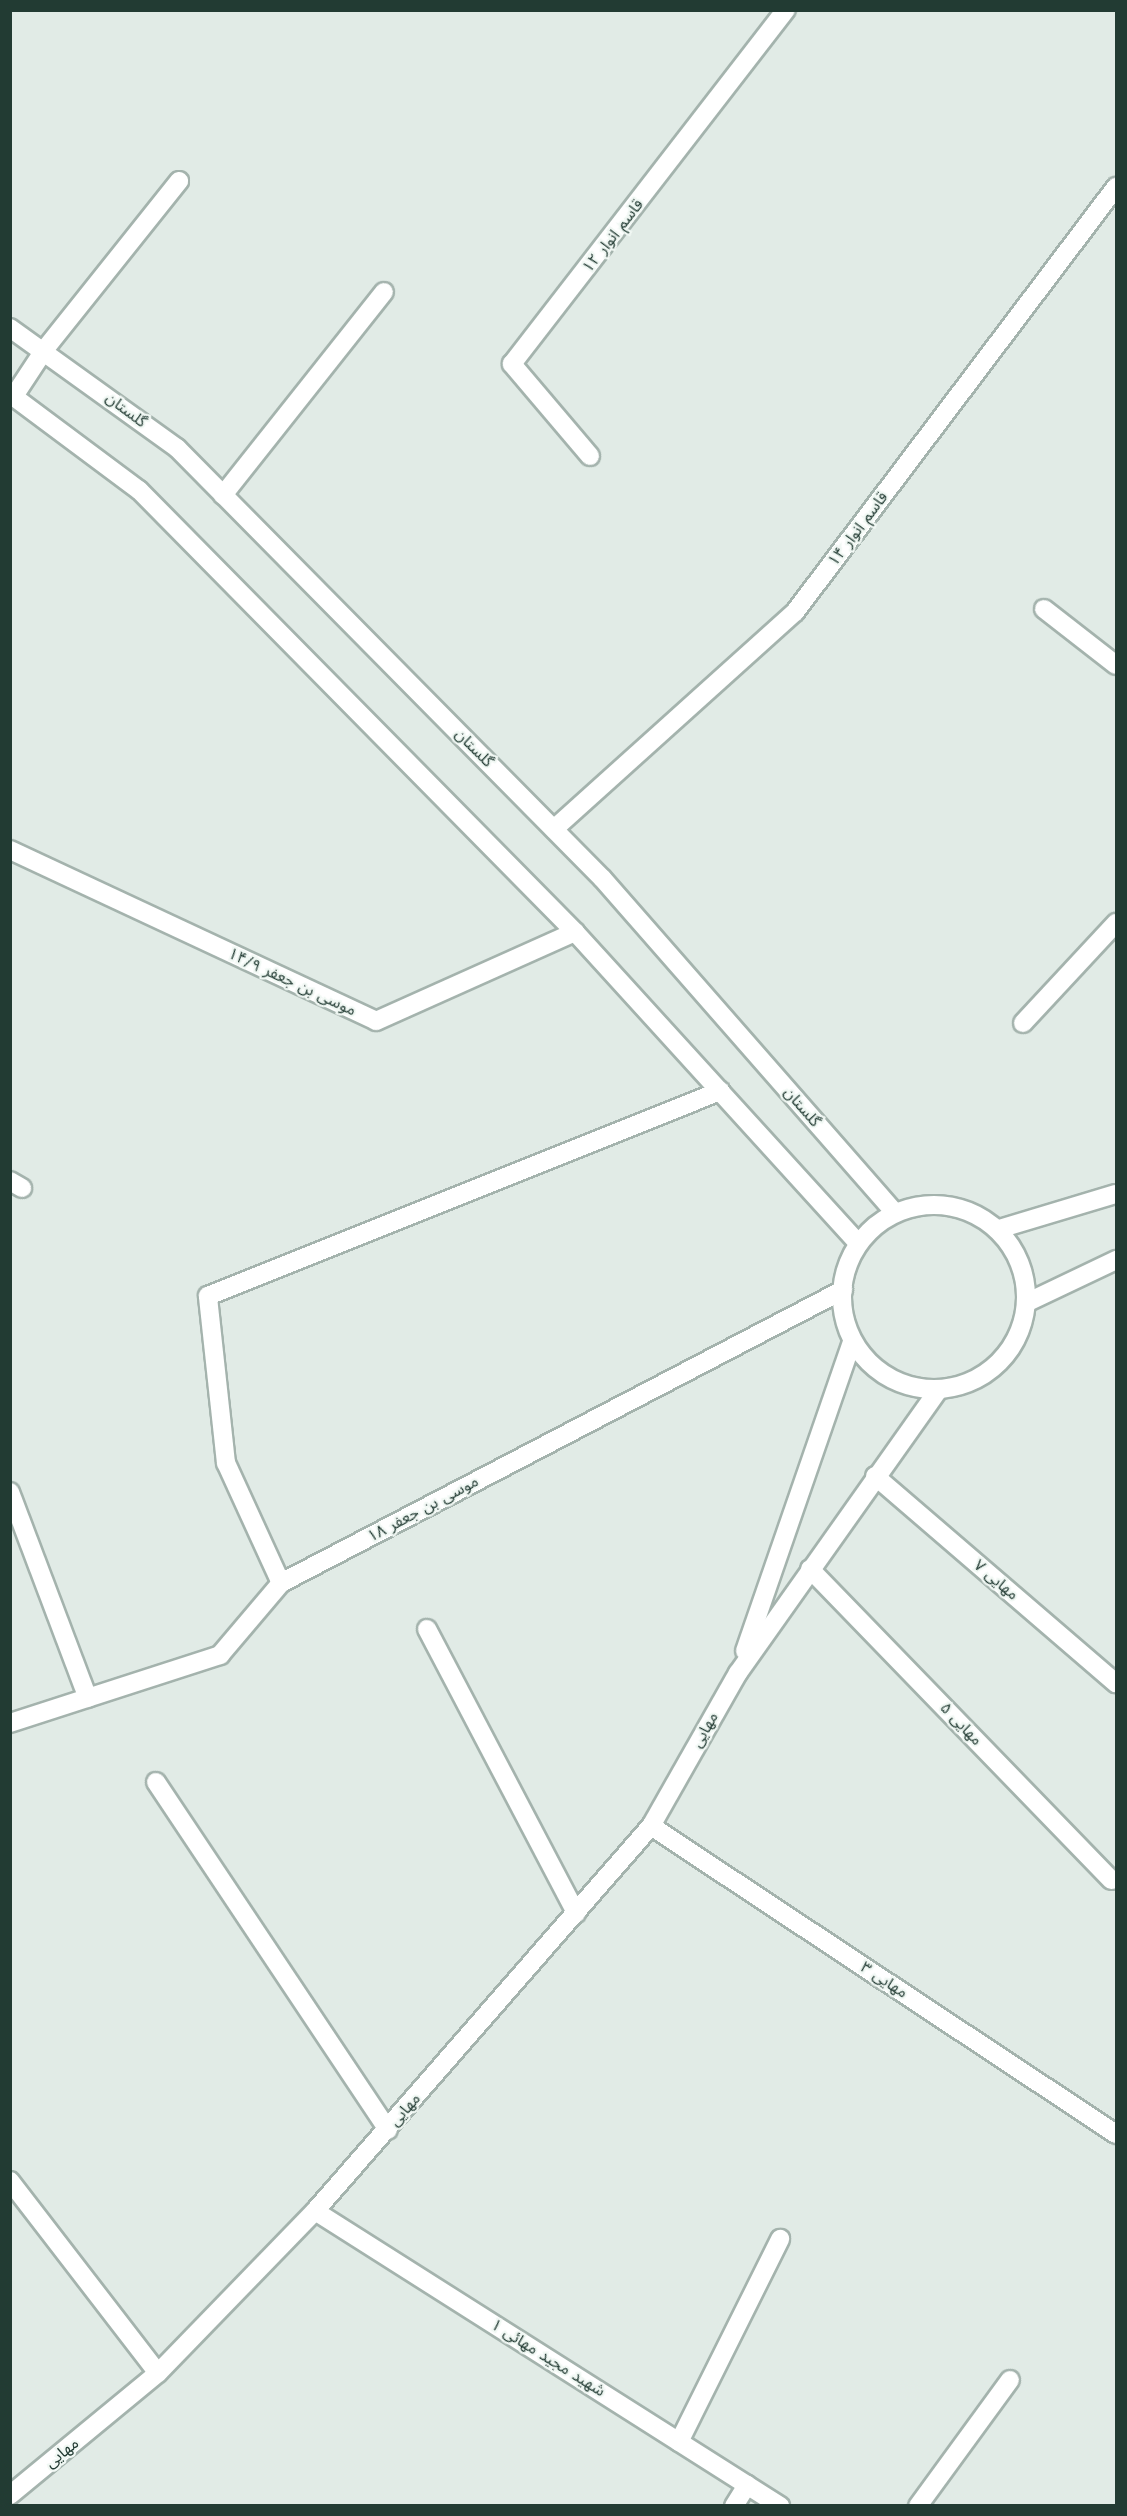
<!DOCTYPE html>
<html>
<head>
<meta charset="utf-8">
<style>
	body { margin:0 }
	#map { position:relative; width:1127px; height:2516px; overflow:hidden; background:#e1ebe6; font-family:"Work Sans","Noto Sans Arabic",sans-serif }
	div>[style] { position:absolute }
	.roads { filter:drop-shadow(2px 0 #a4b3ad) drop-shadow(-2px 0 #a4b3ad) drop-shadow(0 2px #a4b3ad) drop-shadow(0 -2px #a4b3ad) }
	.street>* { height:18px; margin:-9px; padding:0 9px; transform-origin:9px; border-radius:9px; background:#fff }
	.secondary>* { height:18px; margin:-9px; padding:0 9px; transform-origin:9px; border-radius:9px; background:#fff }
	.secondary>.ring { margin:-9px; padding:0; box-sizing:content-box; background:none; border:18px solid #fff; border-radius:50% }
	span { translate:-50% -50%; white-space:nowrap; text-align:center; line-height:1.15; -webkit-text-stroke:4.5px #f1f8f4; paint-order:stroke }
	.street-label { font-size:16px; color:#223b33 }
	.frame { position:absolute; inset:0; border:12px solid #223b33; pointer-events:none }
</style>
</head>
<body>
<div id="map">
	<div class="roads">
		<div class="street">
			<div style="left:45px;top:349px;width:215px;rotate:-51.4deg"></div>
			<div style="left:590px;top:456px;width:121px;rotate:-130.3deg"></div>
			<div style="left:512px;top:364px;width:448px;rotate:-52.3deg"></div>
			<div style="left:223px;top:495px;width:259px;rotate:-51.6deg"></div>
			<div style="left:1044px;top:609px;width:91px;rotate:37.9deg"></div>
			<div style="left:554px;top:829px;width:324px;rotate:-42deg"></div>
			<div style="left:795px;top:612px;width:533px;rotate:-52.94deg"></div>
			<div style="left:10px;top:850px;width:404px;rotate:25deg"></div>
			<div style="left:376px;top:1021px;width:218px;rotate:-24.1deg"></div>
			<div style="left:1023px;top:1023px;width:137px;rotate:-47.1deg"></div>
			<div style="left:10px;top:1181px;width:14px;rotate:30deg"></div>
			<div style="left:875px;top:1476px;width:318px;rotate:40.7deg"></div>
			<div style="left:10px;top:1492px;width:220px;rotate:69.3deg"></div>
			<div style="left:810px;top:1569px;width:433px;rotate:45.9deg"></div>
			<div style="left:281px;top:1583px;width:132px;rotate:-114.6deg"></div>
			<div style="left:226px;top:1463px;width:168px;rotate:-96.2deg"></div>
			<div style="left:208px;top:1296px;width:552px;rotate:-21.82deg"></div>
			<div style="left:427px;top:1629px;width:321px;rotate:62.3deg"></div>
			<div style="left:10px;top:1723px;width:221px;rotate:-17.9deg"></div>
			<div style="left:220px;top:1655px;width:94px;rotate:-49.7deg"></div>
			<div style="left:281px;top:1583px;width:634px;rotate:-27.54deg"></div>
			<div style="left:156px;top:1782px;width:418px;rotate:56.3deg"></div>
			<div style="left:651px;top:1826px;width:558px;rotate:33.52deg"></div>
			<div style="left:10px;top:2181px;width:242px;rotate:52.4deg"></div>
			<div style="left:315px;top:2211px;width:551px;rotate:32.39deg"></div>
			<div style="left:679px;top:2442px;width:227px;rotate:-63.5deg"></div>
			<div style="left:734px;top:2506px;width:25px;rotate:-58deg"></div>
			<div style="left:918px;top:2506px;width:156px;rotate:-53.9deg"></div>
		</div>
		<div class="secondary">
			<div style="left:10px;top:328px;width:206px;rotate:35.7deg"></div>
			<div style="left:177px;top:448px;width:605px;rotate:45.34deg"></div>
			<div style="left:602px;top:878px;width:445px;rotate:48.8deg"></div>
			<div style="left:10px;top:394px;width:161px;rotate:36.7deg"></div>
			<div style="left:139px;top:490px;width:621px;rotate:45.39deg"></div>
			<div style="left:575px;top:932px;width:420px;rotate:47.7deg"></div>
			<div style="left:14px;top:396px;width:56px;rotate:-56.6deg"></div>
			<div class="ring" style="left:842px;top:1205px;width:166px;height:166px"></div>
			<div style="left:999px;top:1229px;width:122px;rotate:-16.7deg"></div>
			<div style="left:1028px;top:1302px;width:98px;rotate:-25.5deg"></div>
			<div style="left:745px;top:1651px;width:327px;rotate:-70.9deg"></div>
			<div style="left:10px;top:2495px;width:192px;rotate:-39.5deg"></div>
			<div style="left:158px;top:2373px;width:226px;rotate:-45.9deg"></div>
			<div style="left:315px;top:2211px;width:511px;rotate:-48.89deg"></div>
			<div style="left:651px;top:1826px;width:176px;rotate:-60.4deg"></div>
			<div style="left:738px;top:1673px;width:346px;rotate:-54.7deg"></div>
		</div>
	</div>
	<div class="street-label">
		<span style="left:613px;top:236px;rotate:-52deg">قاسم انوار ۱۲</span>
		<span style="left:126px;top:410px;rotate:37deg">گلستان</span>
		<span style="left:858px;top:529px;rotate:-53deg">قاسم انوار ۱۴</span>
		<span style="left:474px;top:748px;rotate:45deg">گلستان</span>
		<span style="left:292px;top:982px;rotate:25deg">موسی بن جعفر ۱۴/۹</span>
		<span style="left:802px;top:1107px;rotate:49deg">گلستان</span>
		<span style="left:423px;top:1509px;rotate:-28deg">موسی بن جعفر ۱۸</span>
		<span style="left:996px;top:1580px;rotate:40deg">مهایی ۷</span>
		<span style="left:961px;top:1724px;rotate:46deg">مهایی ۵</span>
		<span style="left:705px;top:1730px;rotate:-61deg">مهایی</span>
		<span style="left:884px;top:1980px;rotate:33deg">مهایی ۳</span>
		<span style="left:405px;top:2110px;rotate:-49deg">مهایی</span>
		<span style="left:548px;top:2358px;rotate:32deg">شهید مجید مهائی ۱</span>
		<span style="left:62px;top:2453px;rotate:-39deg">مهایی</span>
	</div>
	<div class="frame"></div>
</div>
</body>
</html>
